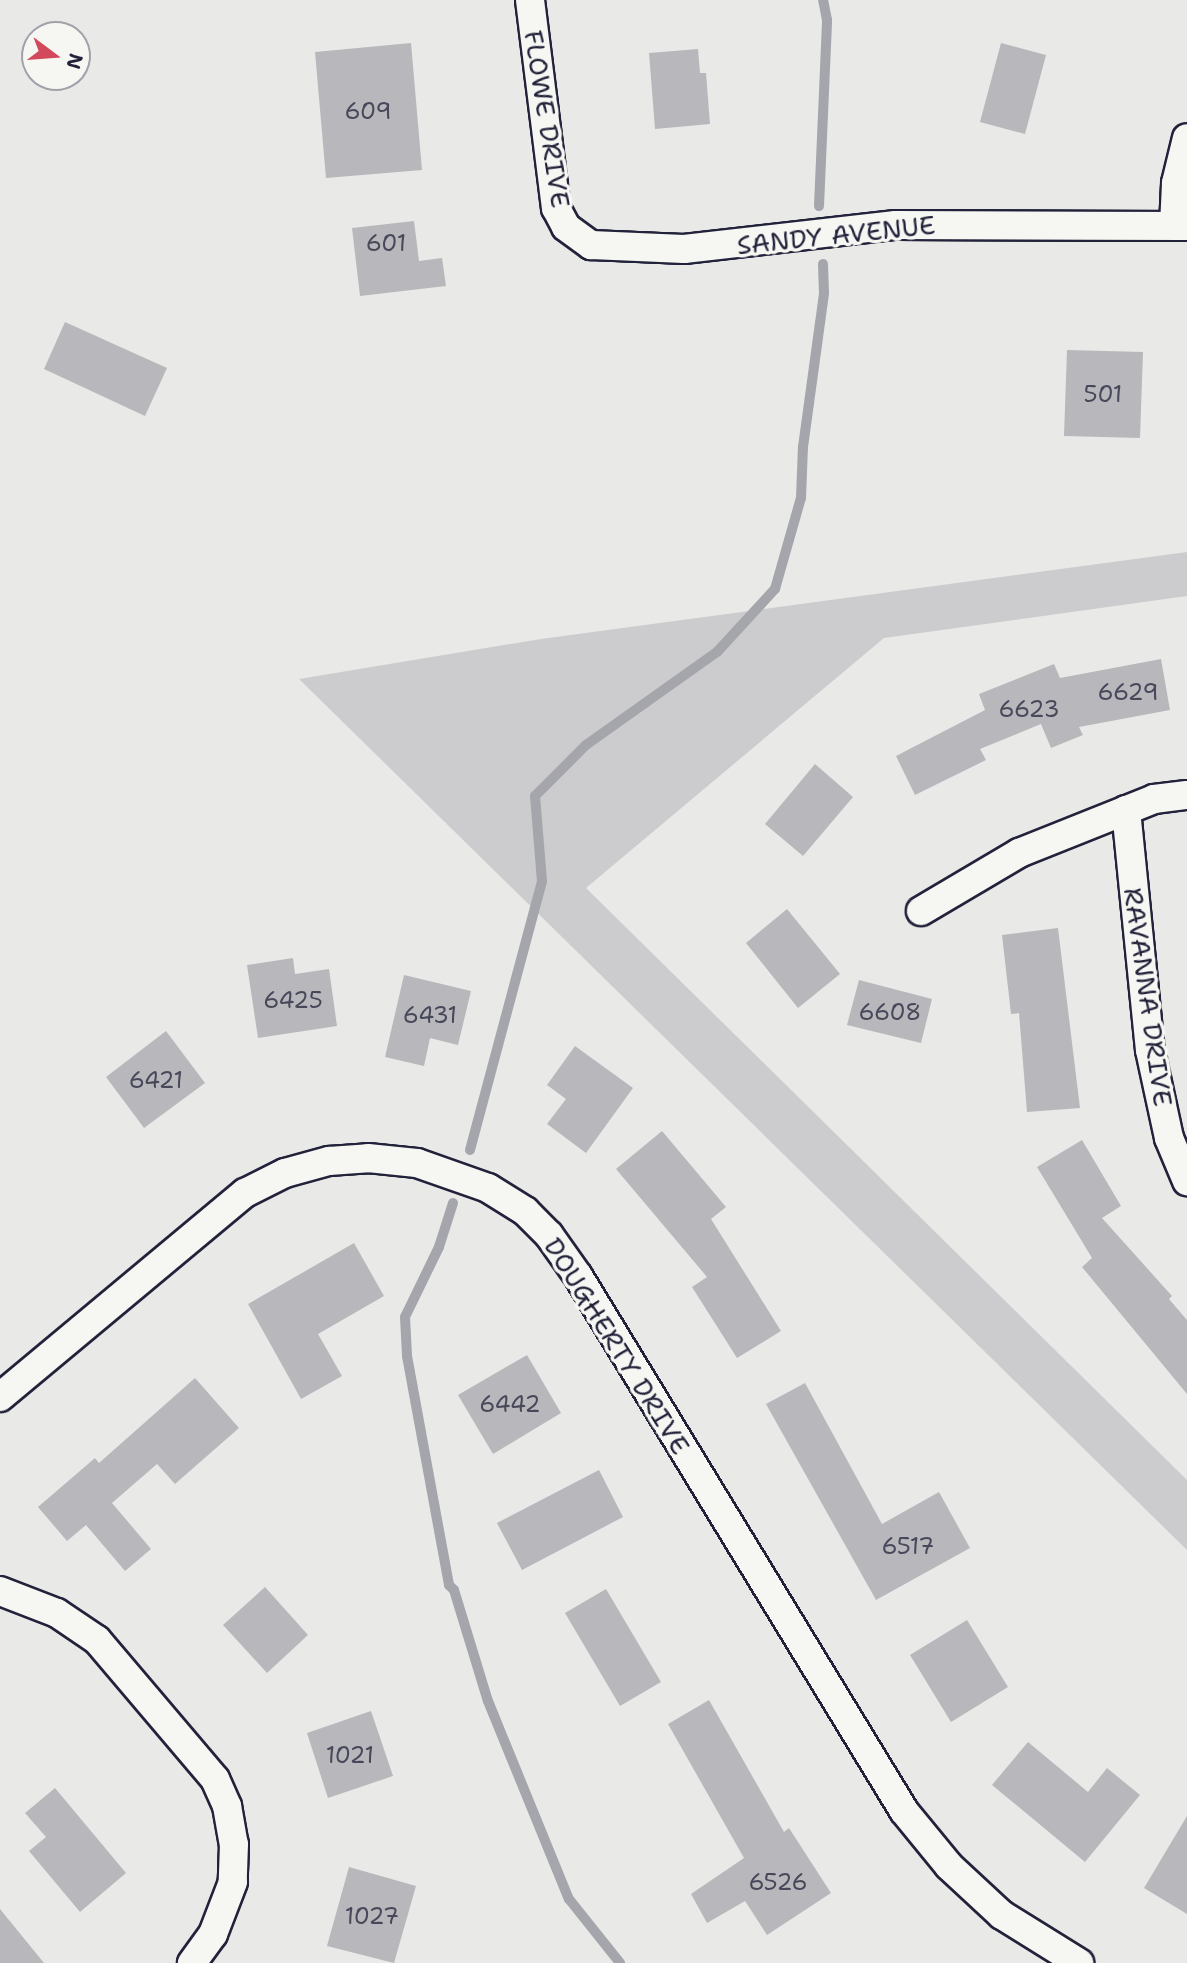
<!DOCTYPE html>
<html>
<head>
<meta charset="utf-8">
<style>
	body { margin:0 }
	#map { position:relative; width:1187px; height:1963px; overflow:hidden; background:#e9e9e7; font-family:"Shantell Sans",sans-serif }
	div>[style] { position:absolute }
	.green>* { inset:0; background:#ccccce }
	.stream>* { height:10px; margin:-5px; padding:0 5px; transform-origin:5px; border-radius:5px; background:#a5a5ac }
	.building>* { inset:0; background:#b8b8bc }
	.roads { filter:drop-shadow(2px 0 #22223b) drop-shadow(-2px 0 #22223b) drop-shadow(0 2px #22223b) drop-shadow(0 -2px #22223b) }
	.street>* { height:28px; margin:-14px; padding:0 14px; transform-origin:14px; border-radius:14px; background:#f6f6f2 }
	span { translate:-50% -50%; white-space:nowrap; text-align:center; line-height:1.15; -webkit-text-stroke:7px #f6f6f2; paint-order:stroke }
	.number-label { font-size:23px; color:#48485b }
	.number-label span { -webkit-text-stroke-width:0 }
	.street-label { font-size:26px; color:#22223b }
	.north { position:absolute; left:21px; top:21px; width:70px; height:70px; box-sizing:border-box; background:#f6f6f2; border:2px solid #a1a1a9; border-radius:50%; rotate:106deg; font-size:19px; font-weight:700; line-height:28px; text-align:center; color:#22223b }
	.north::after { content:''; display:block; margin:auto; width:24px; height:32px; background:#d1495b; clip-path:polygon(50% 0,100% 100%,50% 72%,0 100%) }
</style>
</head>
<body>
<div id="map">
	<div class="green">
		<div style="clip-path:polygon(1187px 552px,1187px 596px,884px 638px,586px 888px,1187px 1480px,1187px 1550px,299px 679px,541px 639px)"></div>
	</div>
	<div class="stream">
		<div style="left:819px;top:206px;width:186px;rotate:-87.5deg"></div>
		<div style="left:827px;top:20px;width:20px;rotate:-101deg"></div>
		<div style="left:470px;top:1150px;width:278px;rotate:-75deg"></div>
		<div style="left:542px;top:881px;width:85px;rotate:-94.7deg"></div>
		<div style="left:535px;top:796px;width:72px;rotate:-45deg"></div>
		<div style="left:586px;top:745px;width:161px;rotate:-35.4deg"></div>
		<div style="left:717px;top:652px;width:86px;rotate:-47.4deg"></div>
		<div style="left:775px;top:589px;width:95px;rotate:-74.1deg"></div>
		<div style="left:801px;top:498px;width:51px;rotate:-87.8deg"></div>
		<div style="left:803px;top:447px;width:155px;rotate:-82.2deg"></div>
		<div style="left:824px;top:293px;width:29px;rotate:-92deg"></div>
		<div style="left:453px;top:1203px;width:46px;rotate:107.7deg"></div>
		<div style="left:439px;top:1247px;width:78px;rotate:115.9deg"></div>
		<div style="left:405px;top:1317px;width:39px;rotate:87deg"></div>
		<div style="left:407px;top:1356px;width:233px;rotate:79.6deg"></div>
		<div style="left:449px;top:1585px;width:7px;rotate:45deg"></div>
		<div style="left:454px;top:1590px;width:116px;rotate:73deg"></div>
		<div style="left:488px;top:1701px;width:214px;rotate:67.8deg"></div>
		<div style="left:569px;top:1899px;width:82px;rotate:51.4deg"></div>
	</div>
	<div class="building">
		<div style="clip-path:polygon(411px 43px,422px 170px,326px 178px,315px 52px)"></div>
		<div style="clip-path:polygon(1001px 43px,1046px 55px,1025px 134px,980px 122px)"></div>
		<div style="clip-path:polygon(698px 49px,700px 73px,706px 73px,710px 124px,655px 129px,649px 53px)"></div>
		<div style="clip-path:polygon(414px 221px,419px 261px,442px 258px,446px 286px,360px 296px,352px 228px)"></div>
		<div style="clip-path:polygon(65px 322px,167px 368px,145px 416px,44px 369px)"></div>
		<div style="clip-path:polygon(1067px 350px,1143px 352px,1140px 438px,1064px 436px)"></div>
		<div style="clip-path:polygon(1161px 659px,1170px 710px,1079px 727px,1083px 735px,1051px 748px,1041px 724px,980px 749px,986px 760px,915px 795px,896px 756px,985px 710px,979px 694px,1054px 664px,1060px 678px)"></div>
		<div style="clip-path:polygon(815px 764px,853px 797px,803px 856px,765px 824px)"></div>
		<div style="clip-path:polygon(787px 909px,840px 974px,798px 1008px,746px 943px)"></div>
		<div style="clip-path:polygon(1058px 928px,1080px 1108px,1027px 1112px,1019px 1013px,1011px 1014px,1002px 935px)"></div>
		<div style="clip-path:polygon(293px 958px,295px 974px,329px 969px,337px 1026px,258px 1038px,247px 965px)"></div>
		<div style="clip-path:polygon(404px 975px,471px 991px,458px 1045px,430px 1038px,424px 1066px,385px 1057px)"></div>
		<div style="clip-path:polygon(859px 980px,932px 999px,921px 1043px,847px 1025px)"></div>
		<div style="clip-path:polygon(166px 1031px,205px 1083px,144px 1128px,106px 1077px)"></div>
		<div style="clip-path:polygon(575px 1046px,633px 1088px,586px 1153px,547px 1124px,566px 1099px,547px 1085px)"></div>
		<div style="clip-path:polygon(662px 1131px,726px 1207px,711px 1219px,781px 1331px,737px 1358px,692px 1287px,707px 1277px,616px 1169px)"></div>
		<div style="clip-path:polygon(1082px 1140px,1121px 1206px,1102px 1218px,1172px 1296px,1169px 1299px,1187px 1320px,1187px 1394px,1082px 1267px,1092px 1258px,1037px 1167px)"></div>
		<div style="clip-path:polygon(354px 1243px,384px 1296px,318px 1334px,342px 1376px,301px 1399px,248px 1304px)"></div>
		<div style="clip-path:polygon(527px 1355px,561px 1413px,493px 1454px,458px 1395px)"></div>
		<div style="clip-path:polygon(195px 1378px,239px 1428px,175px 1484px,157px 1464px,112px 1503px,151px 1549px,125px 1571px,86px 1525px,67px 1541px,38px 1507px,95px 1458px,99px 1463px)"></div>
		<div style="clip-path:polygon(805px 1383px,882px 1524px,939px 1492px,970px 1548px,876px 1600px,766px 1404px)"></div>
		<div style="clip-path:polygon(599px 1470px,623px 1517px,522px 1570px,497px 1523px)"></div>
		<div style="clip-path:polygon(265px 1587px,308px 1635px,267px 1673px,223px 1625px)"></div>
		<div style="clip-path:polygon(606px 1589px,661px 1682px,620px 1706px,565px 1613px)"></div>
		<div style="clip-path:polygon(967px 1620px,1008px 1687px,951px 1722px,910px 1655px)"></div>
		<div style="clip-path:polygon(709px 1700px,784px 1832px,789px 1828px,831px 1893px,767px 1935px,745px 1901px,707px 1923px,691px 1894px,744px 1858px,668px 1724px)"></div>
		<div style="clip-path:polygon(371px 1711px,393px 1776px,328px 1798px,307px 1733px)"></div>
		<div style="clip-path:polygon(1028px 1742px,1088px 1792px,1107px 1768px,1140px 1795px,1085px 1862px,992px 1785px)"></div>
		<div style="clip-path:polygon(55px 1788px,126px 1873px,80px 1912px,29px 1851px,46px 1837px,25px 1813px)"></div>
		<div style="clip-path:polygon(1187px 1816px,1187px 1914px,1144px 1888px)"></div>
		<div style="clip-path:polygon(349px 1867px,416px 1886px,394px 1963px,327px 1946px)"></div>
		<div style="clip-path:polygon(0 1909px,44px 1963px,0 1963px)"></div>
	</div>
	<div class="roads">
		<div class="street">
			<div style="left:530px;top:0;width:210px;rotate:82.9deg"></div>
			<div style="left:556px;top:208px;width:21px;rotate:62deg"></div>
			<div style="left:566px;top:227px;width:31px;rotate:36deg"></div>
			<div style="left:591px;top:245px;width:93px;rotate:2.5deg"></div>
			<div style="left:684px;top:249px;width:213px;rotate:-6.5deg"></div>
			<div style="left:896px;top:225px;width:291px;rotate:0.2deg"></div>
			<div style="left:1174px;top:226px;width:43px;rotate:-87.3deg"></div>
			<div style="left:1176px;top:183px;width:46px;rotate:-76.3deg"></div>
			<div style="left:1126px;top:810px;width:241px;rotate:84.3deg"></div>
			<div style="left:1150px;top:1050px;width:90px;rotate:77.8deg"></div>
			<div style="left:1169px;top:1138px;width:47px;rotate:67.3deg"></div>
			<div style="left:921px;top:911px;width:114px;rotate:-30.6deg"></div>
			<div style="left:1019px;top:853px;width:145px;rotate:-21.8deg"></div>
			<div style="left:1154px;top:799px;width:33px;rotate:-7deg"></div>
			<div style="left:0;top:1397px;width:319px;rotate:-39.8deg"></div>
			<div style="left:245px;top:1193px;width:45px;rotate:-26.6deg"></div>
			<div style="left:285px;top:1173px;width:46px;rotate:-15.3deg"></div>
			<div style="left:329px;top:1161px;width:39px;rotate:-4deg"></div>
			<div style="left:368px;top:1158px;width:49px;rotate:5.8deg"></div>
			<div style="left:417px;top:1163px;width:75px;rotate:19.4deg"></div>
			<div style="left:488px;top:1188px;width:44px;rotate:31.9deg"></div>
			<div style="left:525px;top:1211px;width:34px;rotate:45deg"></div>
			<div style="left:549px;top:1235px;width:50px;rotate:54.7deg"></div>
			<div style="left:578px;top:1276px;width:626px;rotate:58.64deg"></div>
			<div style="left:904px;top:1811px;width:71px;rotate:50.7deg"></div>
			<div style="left:949px;top:1866px;width:72px;rotate:42.8deg"></div>
			<div style="left:1002px;top:1915px;width:91px;rotate:31.9deg"></div>
			<div style="left:0;top:1591px;width:61px;rotate:21.1deg"></div>
			<div style="left:57px;top:1613px;width:48px;rotate:34deg"></div>
			<div style="left:97px;top:1640px;width:182px;rotate:49.7deg"></div>
			<div style="left:215px;top:1779px;width:30px;rotate:66deg"></div>
			<div style="left:227px;top:1806px;width:39px;rotate:80deg"></div>
			<div style="left:234px;top:1844px;width:38px;rotate:92deg"></div>
			<div style="left:233px;top:1882px;width:56px;rotate:111deg"></div>
			<div style="left:213px;top:1934px;width:36px;rotate:126deg"></div>
		</div>
	</div>
	<div class="number-label">
		<span style="left:368px;top:111px">609</span>
		<span style="left:386px;top:243px">601</span>
		<span style="left:1103px;top:394px">501</span>
		<span style="left:1128px;top:692px">6629</span>
		<span style="left:1029px;top:709px">6623</span>
		<span style="left:293px;top:1000px">6425</span>
		<span style="left:890px;top:1012px">6608</span>
		<span style="left:430px;top:1015px">6431</span>
		<span style="left:156px;top:1080px">6421</span>
		<span style="left:510px;top:1404px">6442</span>
		<span style="left:908px;top:1546px">6517</span>
		<span style="left:350px;top:1755px">1021</span>
		<span style="left:778px;top:1882px">6526</span>
		<span style="left:372px;top:1916px">1027</span>
	</div>
	<div class="street-label">
		<span style="left:547px;top:119px;rotate:81deg">FLOWE DRIVE</span>
		<span style="left:836px;top:235px;rotate:-6deg">SANDY AVENUE</span>
		<span style="left:1148px;top:997px;rotate:82deg">RAVANNA DRIVE</span>
		<span style="left:617px;top:1346px;rotate:58deg">DOUGHERTY DRIVE</span>
	</div>
	<div class="north">N</div>
</div>
</body>
</html>
